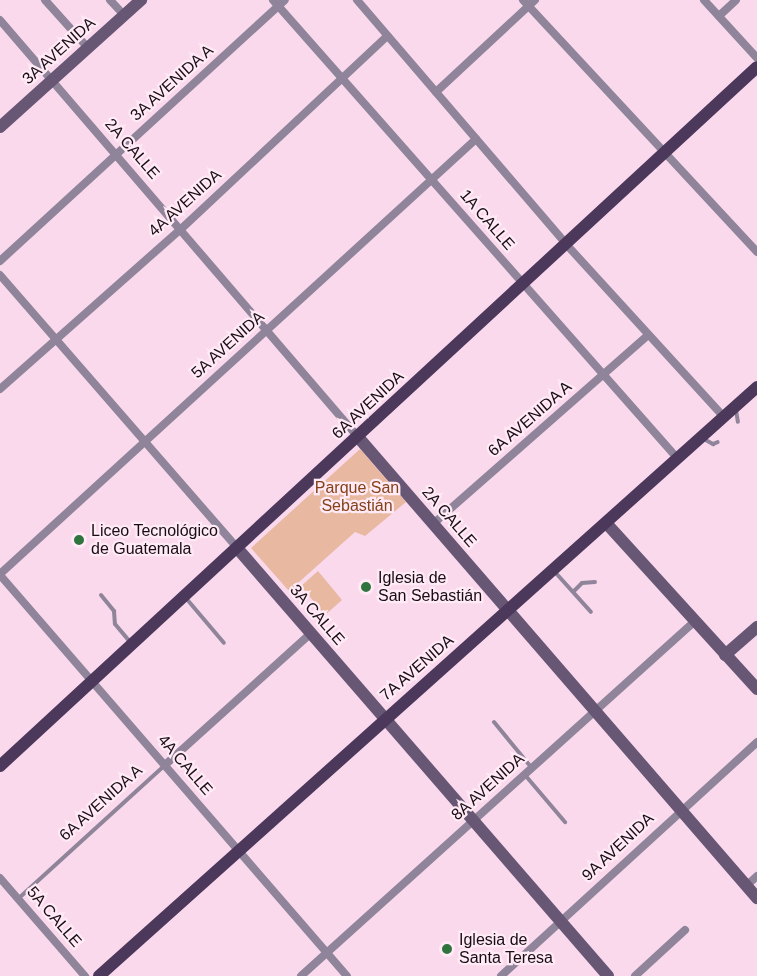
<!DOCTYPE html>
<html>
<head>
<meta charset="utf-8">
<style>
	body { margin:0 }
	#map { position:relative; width:757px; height:976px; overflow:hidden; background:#fad9ed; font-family:Arial,sans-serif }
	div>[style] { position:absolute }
	.green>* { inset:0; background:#e8b9a0 }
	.lane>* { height:4px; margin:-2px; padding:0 2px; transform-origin:2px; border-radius:2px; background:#8f849a }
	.street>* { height:8px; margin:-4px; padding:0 4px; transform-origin:4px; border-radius:4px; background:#8f849a }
	.secondary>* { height:12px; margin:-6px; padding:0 6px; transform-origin:6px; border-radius:6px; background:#675775 }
	.primary>* { height:12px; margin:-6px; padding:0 6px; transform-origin:6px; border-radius:6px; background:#4b385b }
	.dots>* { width:16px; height:16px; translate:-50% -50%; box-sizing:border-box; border:3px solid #ffeaf6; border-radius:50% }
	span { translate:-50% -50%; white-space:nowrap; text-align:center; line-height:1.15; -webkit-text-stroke:4.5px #ffeaf6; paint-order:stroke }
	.street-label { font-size:16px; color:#180d14 }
	.park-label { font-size:16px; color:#854219 }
	.poi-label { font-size:16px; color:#180d14 }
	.left { translate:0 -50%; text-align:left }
</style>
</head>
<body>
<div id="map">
	<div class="green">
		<div style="clip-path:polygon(360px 449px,406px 502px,365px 536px,355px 532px,289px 591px,251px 548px)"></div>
		<div style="clip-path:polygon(318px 571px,342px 600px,325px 615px,301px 586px)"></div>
	</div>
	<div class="lane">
		<div style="left:736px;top:410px;width:12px;rotate:81deg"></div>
		<div style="left:702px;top:438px;width:13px;rotate:29deg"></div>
		<div style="left:713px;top:444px;width:5px;rotate:-22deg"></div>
		<div style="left:554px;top:571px;width:55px;rotate:47.9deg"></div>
		<div style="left:574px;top:591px;width:11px;rotate:-45deg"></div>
		<div style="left:582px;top:583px;width:13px;rotate:-4deg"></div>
		<div style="left:101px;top:595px;width:21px;rotate:51deg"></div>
		<div style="left:114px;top:611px;width:13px;rotate:86deg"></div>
		<div style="left:115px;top:624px;width:25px;rotate:50deg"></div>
		<div style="left:185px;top:597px;width:60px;rotate:49.7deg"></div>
		<div style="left:494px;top:722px;width:58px;rotate:50.6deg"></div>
		<div style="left:525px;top:775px;width:62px;rotate:49.6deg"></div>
		<div style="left:19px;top:898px;width:196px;rotate:-42.3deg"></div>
	</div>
	<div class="street">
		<div style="left:45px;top:0;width:64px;rotate:48.1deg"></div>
		<div style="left:110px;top:0;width:21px;rotate:47deg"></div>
		<div style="left:273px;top:0;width:612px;rotate:48.58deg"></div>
		<div style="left:357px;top:0;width:320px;rotate:49.4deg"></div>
		<div style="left:565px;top:243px;width:236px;rotate:47.6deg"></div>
		<div style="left:523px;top:0;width:344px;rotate:47.1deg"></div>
		<div style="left:704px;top:0;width:79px;rotate:47.6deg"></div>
		<div style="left:719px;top:16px;width:23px;rotate:-43deg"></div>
		<div style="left:0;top:20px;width:550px;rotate:49.35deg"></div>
		<div style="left:436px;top:92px;width:135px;rotate:-42.9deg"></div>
		<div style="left:0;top:261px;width:386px;rotate:-42.5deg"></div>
		<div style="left:0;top:275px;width:363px;rotate:49deg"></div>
		<div style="left:0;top:389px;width:240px;rotate:-41.5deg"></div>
		<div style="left:180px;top:230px;width:284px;rotate:-43.1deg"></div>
		<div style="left:433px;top:524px;width:286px;rotate:-41.3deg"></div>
		<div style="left:0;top:574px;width:645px;rotate:-42.42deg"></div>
		<div style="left:0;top:575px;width:530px;rotate:49.13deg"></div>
		<div style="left:165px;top:765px;width:197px;rotate:-42.1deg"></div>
		<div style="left:0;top:878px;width:130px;rotate:49.1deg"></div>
		<div style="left:746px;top:886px;width:15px;rotate:-42deg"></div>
		<div style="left:301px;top:976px;width:530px;rotate:-42.02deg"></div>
		<div style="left:501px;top:976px;width:347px;rotate:-42.4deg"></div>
		<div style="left:635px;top:976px;width:68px;rotate:-42.6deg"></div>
	</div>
	<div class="secondary">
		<div style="left:0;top:127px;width:190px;rotate:-42deg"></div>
		<div style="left:358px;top:437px;width:610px;rotate:49.12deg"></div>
		<div style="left:607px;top:524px;width:223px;rotate:47.7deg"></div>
		<div style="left:238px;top:549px;width:565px;rotate:49.09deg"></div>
		<div style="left:725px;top:655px;width:43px;rotate:-41.2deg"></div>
	</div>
	<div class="primary">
		<div style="left:0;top:766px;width:1030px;rotate:-42.72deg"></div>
		<div style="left:99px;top:976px;width:883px;rotate:-41.83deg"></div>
	</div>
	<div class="dots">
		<div style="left:79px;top:540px;background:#2f743f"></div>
		<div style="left:366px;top:587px;background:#2f743f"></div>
		<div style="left:447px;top:949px;background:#2f743f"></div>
	</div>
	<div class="street-label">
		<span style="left:59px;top:51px;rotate:-42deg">3A AVENIDA</span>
		<span style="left:172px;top:83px;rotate:-42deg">3A AVENIDA A</span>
		<span style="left:132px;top:149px;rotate:49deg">2A CALLE</span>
		<span style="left:185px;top:203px;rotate:-42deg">4A AVENIDA</span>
		<span style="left:487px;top:220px;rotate:49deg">1A CALLE</span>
		<span style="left:228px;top:345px;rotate:-42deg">5A AVENIDA</span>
		<span style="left:368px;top:405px;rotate:-43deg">6A AVENIDA</span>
		<span style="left:530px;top:419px;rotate:-41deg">6A AVENIDA A</span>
		<span style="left:449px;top:517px;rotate:49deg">2A CALLE</span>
		<span style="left:317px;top:615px;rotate:49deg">3A CALLE</span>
		<span style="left:417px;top:668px;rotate:-41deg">7A AVENIDA</span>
		<span style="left:185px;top:765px;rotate:49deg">4A CALLE</span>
		<span style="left:488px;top:787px;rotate:-42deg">8A AVENIDA</span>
		<span style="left:101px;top:803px;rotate:-42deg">6A AVENIDA A</span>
		<span style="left:618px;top:847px;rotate:-43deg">9A AVENIDA</span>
		<span style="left:54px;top:917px;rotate:49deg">5A CALLE</span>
	</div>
	<div class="park-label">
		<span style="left:357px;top:497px">Parque San<br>Sebastián</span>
	</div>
	<div class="poi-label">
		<span class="left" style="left:91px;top:540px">Liceo Tecnológico<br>de Guatemala</span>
		<span class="left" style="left:378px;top:587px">Iglesia de<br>San Sebastián</span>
		<span class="left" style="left:459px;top:949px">Iglesia de<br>Santa Teresa</span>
	</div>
</div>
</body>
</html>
